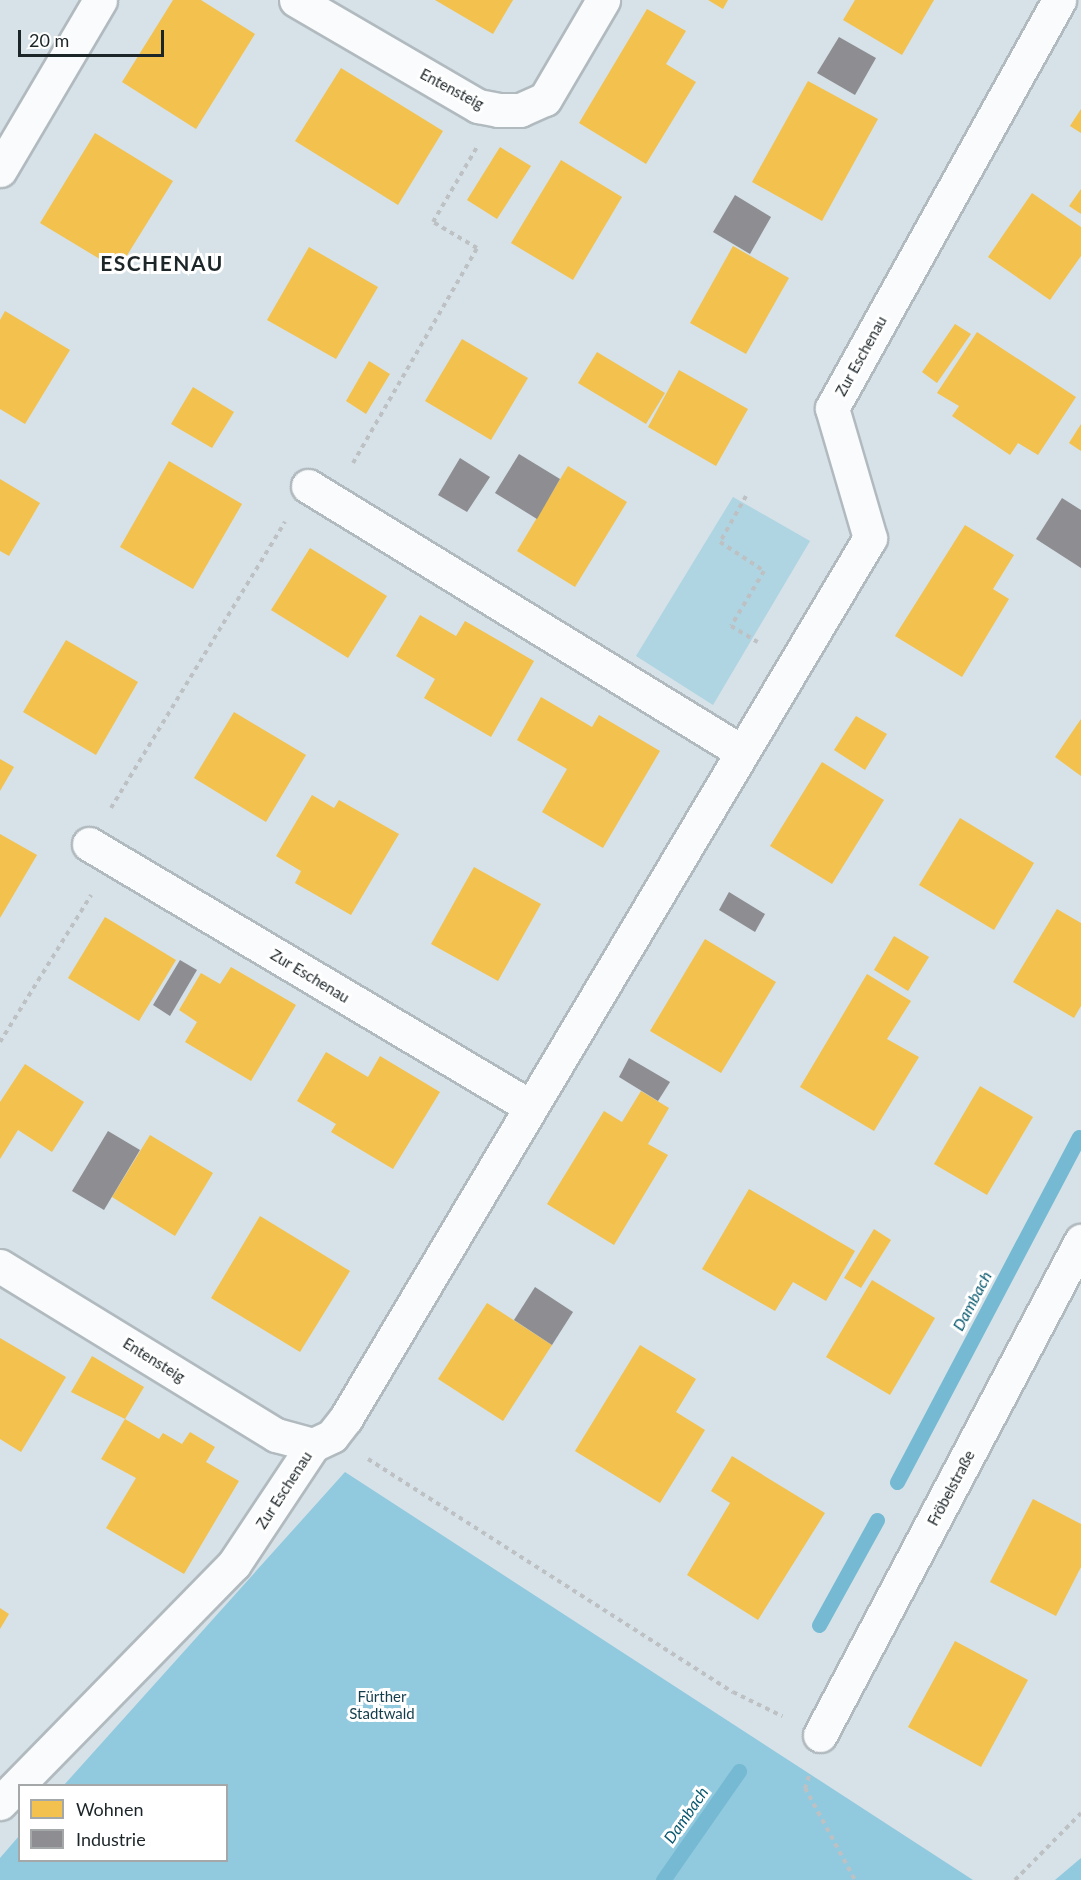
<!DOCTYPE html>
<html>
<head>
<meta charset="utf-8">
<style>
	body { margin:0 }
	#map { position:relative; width:1081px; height:1880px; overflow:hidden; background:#d6e2e8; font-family:Lato,sans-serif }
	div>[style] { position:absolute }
	.green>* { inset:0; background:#afd4e2 }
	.forest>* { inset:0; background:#91c9de }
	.homes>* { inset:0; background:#f2c14e }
	.industry>* { inset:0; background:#8d8d92 }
	.stream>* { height:15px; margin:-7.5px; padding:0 7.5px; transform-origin:7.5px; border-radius:7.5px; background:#75bad2 }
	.path>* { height:4px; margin-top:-2px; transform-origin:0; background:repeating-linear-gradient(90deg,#bec1c3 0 4.5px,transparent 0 9px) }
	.roads { filter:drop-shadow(2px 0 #b1babf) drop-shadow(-2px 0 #b1babf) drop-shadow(0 2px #b1babf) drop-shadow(0 -2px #b1babf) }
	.minor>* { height:33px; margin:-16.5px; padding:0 16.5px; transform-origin:16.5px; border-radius:16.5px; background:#f9fbfc }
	span { translate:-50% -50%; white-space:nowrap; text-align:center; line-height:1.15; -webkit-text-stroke:6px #fff; paint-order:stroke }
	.street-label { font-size:15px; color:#1c2528 }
	.park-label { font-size:15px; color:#143e4c }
	.water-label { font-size:16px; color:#08586f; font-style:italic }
	.district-label { font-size:21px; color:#1c2528; font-weight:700; letter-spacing:1.5px }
	.legend { position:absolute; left:18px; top:1784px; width:210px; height:78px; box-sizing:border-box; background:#fff; border:2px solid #a4a8a9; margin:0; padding:8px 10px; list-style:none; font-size:18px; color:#1c2528 }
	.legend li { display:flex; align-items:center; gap:12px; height:30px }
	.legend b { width:30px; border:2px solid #a4a8a9 }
	.scale { position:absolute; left:18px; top:30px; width:146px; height:27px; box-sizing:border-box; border:3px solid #1c2528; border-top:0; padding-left:8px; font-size:18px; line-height:21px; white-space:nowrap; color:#1c2528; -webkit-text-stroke:4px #fff; paint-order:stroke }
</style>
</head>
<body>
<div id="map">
	<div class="green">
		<div style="clip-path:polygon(733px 497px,810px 541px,713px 705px,636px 656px)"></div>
	</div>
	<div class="forest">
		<div style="clip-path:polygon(345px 1472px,973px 1880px,0 1880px,0 1858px,19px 1836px,20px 1860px,226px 1860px,226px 1786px,64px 1785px)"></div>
		<div style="clip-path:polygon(1081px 1858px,1081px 1880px,1055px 1880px)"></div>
	</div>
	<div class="homes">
		<div style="clip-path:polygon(173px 0,201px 0,255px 34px,196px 129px,122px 82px)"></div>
		<div style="clip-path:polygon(435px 0,513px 0,493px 34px)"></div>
		<div style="clip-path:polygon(708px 0,728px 0,723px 9px)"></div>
		<div style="clip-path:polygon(855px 0,934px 0,902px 55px,843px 20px)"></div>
		<div style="clip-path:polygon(647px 9px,686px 31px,666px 64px,696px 82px,646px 164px,579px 123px)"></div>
		<div style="clip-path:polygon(341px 68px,443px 131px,398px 205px,295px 141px)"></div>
		<div style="clip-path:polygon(808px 81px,878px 119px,822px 221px,752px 182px)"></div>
		<div style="clip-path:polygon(1081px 109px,1081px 133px,1070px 126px)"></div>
		<div style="clip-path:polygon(95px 133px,173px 181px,118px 270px,40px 223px)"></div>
		<div style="clip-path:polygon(500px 147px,531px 166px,497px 219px,467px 200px)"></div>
		<div style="clip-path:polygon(561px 160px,622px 197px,573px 280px,511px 243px)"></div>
		<div style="clip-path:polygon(1081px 189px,1081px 214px,1069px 206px)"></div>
		<div style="clip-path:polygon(1032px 193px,1081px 227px,1081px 256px,1050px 300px,988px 257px)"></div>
		<div style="clip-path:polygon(733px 246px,789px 278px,746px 354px,690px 323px)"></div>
		<div style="clip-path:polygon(309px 247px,378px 287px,336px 359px,267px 320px)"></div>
		<div style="clip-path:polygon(5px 311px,70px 350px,25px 424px,0 409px,0 320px)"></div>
		<div style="clip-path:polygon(955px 324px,971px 334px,937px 383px,922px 372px)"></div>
		<div style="clip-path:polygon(977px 332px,1076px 397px,1038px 455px,1018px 443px,1010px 455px,952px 416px,959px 406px,937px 393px)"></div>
		<div style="clip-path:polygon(462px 339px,528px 378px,491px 440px,425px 401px)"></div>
		<div style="clip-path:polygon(597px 352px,665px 393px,646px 424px,578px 383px)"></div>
		<div style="clip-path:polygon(369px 361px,390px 374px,366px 414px,346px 401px)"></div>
		<div style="clip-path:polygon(679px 370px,748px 409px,716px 466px,648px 427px)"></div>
		<div style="clip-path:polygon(193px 387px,234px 412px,212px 448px,171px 424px)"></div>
		<div style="clip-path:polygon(1081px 424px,1081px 451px,1069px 443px)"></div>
		<div style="clip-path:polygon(169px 461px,242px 504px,193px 589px,120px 547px)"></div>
		<div style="clip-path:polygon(568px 466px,627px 502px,575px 587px,517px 551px)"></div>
		<div style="clip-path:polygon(0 479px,40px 503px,9px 556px,0 551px)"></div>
		<div style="clip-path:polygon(965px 525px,1014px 555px,993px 589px,1009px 599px,962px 677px,895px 636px)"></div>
		<div style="clip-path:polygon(310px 548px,387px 596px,348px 658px,271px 610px)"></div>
		<div style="clip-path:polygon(420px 615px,456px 636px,465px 621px,534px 661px,491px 737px,424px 698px,435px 679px,396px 656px)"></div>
		<div style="clip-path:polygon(66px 640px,138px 682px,96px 755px,23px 712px)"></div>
		<div style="clip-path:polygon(541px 697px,592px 727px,599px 715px,660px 751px,603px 848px,542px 812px,567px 769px,517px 740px)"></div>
		<div style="clip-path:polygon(234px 712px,306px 755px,266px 822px,194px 778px)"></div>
		<div style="clip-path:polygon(856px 716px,887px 734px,865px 770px,834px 750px)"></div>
		<div style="clip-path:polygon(1081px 719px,1081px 776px,1055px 757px)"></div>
		<div style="clip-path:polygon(0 759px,14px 767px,0 791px)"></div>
		<div style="clip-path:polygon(822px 762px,884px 800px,832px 884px,770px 846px)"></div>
		<div style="clip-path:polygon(312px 795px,334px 808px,339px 800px,399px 834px,351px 915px,295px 883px,301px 871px,276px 856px)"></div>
		<div style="clip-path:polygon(960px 818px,1034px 863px,994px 930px,919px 885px)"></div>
		<div style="clip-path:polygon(0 834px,37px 855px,0 918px)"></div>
		<div style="clip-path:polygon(474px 867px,541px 904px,498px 981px,431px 944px)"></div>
		<div style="clip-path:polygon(1057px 909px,1081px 923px,1081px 1006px,1074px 1018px,1013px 982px)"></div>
		<div style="clip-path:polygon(105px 917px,176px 960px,139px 1021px,68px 978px)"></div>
		<div style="clip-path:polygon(894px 936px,929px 957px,908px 991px,874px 970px)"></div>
		<div style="clip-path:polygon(705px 939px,776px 982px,721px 1073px,650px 1031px)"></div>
		<div style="clip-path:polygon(231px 967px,296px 1005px,251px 1081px,185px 1042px,197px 1022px,179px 1010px,201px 973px,220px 984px)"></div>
		<div style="clip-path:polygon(867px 974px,911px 1001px,887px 1039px,919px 1057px,874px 1131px,800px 1087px)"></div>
		<div style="clip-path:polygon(326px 1052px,368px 1077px,380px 1056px,440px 1092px,393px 1169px,331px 1132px,336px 1124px,297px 1101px)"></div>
		<div style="clip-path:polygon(25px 1064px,84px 1102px,52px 1152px,18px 1130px,0 1159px,0 1102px)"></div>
		<div style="clip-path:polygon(980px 1086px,1033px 1117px,987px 1195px,934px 1164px)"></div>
		<div style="clip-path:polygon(641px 1091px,669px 1108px,648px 1144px,668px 1155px,614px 1245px,547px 1204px,604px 1111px,622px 1122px)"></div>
		<div style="clip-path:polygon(150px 1135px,213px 1173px,175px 1236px,112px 1197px)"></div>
		<div style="clip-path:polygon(749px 1189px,855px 1251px,826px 1301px,793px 1282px,775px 1311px,702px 1269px)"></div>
		<div style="clip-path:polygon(260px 1216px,350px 1271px,300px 1352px,211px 1298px)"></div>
		<div style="clip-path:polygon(874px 1229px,891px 1240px,861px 1288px,844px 1278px)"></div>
		<div style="clip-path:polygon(872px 1280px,935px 1318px,890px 1395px,826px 1357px)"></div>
		<div style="clip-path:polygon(487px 1303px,552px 1345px,503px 1421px,438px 1379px)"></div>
		<div style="clip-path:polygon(0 1338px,66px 1377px,21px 1452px,0 1439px)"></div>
		<div style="clip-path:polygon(640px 1345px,696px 1379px,676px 1412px,705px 1430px,660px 1503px,575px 1451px)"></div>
		<div style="clip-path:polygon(92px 1356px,144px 1387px,125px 1419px,71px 1392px)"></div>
		<div style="clip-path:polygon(125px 1419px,159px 1439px,163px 1433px,182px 1444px,190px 1432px,215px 1447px,206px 1462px,239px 1481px,184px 1574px,106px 1528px,136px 1478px,101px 1459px)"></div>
		<div style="clip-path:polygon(732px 1456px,825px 1513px,758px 1620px,687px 1575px,730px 1503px,711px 1491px)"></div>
		<div style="clip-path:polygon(1033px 1499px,1081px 1524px,1081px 1567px,1056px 1616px,990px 1582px)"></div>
		<div style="clip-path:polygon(0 1608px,9px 1614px,0 1629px)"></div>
		<div style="clip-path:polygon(955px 1641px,1028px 1680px,981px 1767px,908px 1727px)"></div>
	</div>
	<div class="industry">
		<div style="clip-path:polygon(839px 37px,876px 58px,855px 95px,817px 73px)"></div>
		<div style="clip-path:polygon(735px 195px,771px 217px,750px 254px,713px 232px)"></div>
		<div style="clip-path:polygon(519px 454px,560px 479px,537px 519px,495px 493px)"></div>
		<div style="clip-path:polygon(460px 458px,490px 477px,467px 512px,438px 495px)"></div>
		<div style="clip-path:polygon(1062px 498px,1081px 510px,1081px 568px,1036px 539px)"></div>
		<div style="clip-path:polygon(729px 892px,765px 914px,755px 932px,719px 910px)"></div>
		<div style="clip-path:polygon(180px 960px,197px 970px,170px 1016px,153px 1005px)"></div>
		<div style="clip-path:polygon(629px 1058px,670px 1082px,658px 1101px,619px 1077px)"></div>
		<div style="clip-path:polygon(108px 1131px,140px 1150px,104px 1210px,72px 1191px)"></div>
		<div style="clip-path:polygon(535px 1287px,573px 1312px,552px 1345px,514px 1320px)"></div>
	</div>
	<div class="stream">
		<div style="left:897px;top:1482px;width:390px;rotate:-62.2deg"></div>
		<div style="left:819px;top:1625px;width:120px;rotate:-61.1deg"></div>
		<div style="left:663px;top:1880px;width:133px;rotate:-55.1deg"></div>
	</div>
	<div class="path">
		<div style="left:353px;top:463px;width:248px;rotate:-60deg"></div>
		<div style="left:477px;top:248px;width:51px;rotate:-149.4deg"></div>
		<div style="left:433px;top:222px;width:87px;rotate:-59.6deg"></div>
		<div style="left:746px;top:496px;width:53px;rotate:119.5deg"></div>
		<div style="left:720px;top:542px;width:53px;rotate:33.4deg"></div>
		<div style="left:764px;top:571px;width:64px;rotate:121deg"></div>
		<div style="left:731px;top:626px;width:31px;rotate:31deg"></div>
		<div style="left:111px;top:808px;width:335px;rotate:-58.7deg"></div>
		<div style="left:0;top:1042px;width:173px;rotate:-58.2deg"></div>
		<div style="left:368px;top:1459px;width:433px;rotate:32.6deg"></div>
		<div style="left:733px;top:1692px;width:55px;rotate:26.1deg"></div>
		<div style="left:809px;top:1776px;width:13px;rotate:108deg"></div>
		<div style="left:805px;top:1788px;width:105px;rotate:61.5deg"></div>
		<div style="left:1015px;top:1880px;width:94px;rotate:-45.4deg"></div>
	</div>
	<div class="roads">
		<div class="minor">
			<div style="left:296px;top:0;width:211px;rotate:30.2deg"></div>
			<div style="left:478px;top:106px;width:20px;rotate:11deg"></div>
			<div style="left:498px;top:110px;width:22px"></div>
			<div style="left:520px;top:110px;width:27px;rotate:-24deg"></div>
			<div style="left:545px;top:99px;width:115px;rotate:-59.6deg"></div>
			<div style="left:0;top:170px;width:197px;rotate:-59.5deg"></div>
			<div style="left:308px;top:486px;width:509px;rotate:31.5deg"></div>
			<div style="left:89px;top:844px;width:514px;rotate:30.75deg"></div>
			<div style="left:0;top:1266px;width:324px;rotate:31.5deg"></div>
			<div style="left:276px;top:1435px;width:38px;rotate:15deg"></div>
			<div style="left:820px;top:1735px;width:559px;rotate:-62.15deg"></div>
			<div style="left:0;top:1803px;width:334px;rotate:-45.6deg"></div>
			<div style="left:234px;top:1564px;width:143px;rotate:-56.4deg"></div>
			<div style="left:313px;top:1445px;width:21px;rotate:-25deg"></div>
			<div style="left:332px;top:1436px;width:23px;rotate:-52deg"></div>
			<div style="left:346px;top:1418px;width:1024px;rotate:-59.23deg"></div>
			<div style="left:870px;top:538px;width:135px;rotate:-106.3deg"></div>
			<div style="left:832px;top:408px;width:467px;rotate:-60.9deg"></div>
		</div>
	</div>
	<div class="street-label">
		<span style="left:452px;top:89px;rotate:28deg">Entensteig</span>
		<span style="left:861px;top:356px;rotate:-61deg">Zur Eschenau</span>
		<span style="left:310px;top:976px;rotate:31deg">Zur Eschenau</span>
		<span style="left:154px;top:1360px;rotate:32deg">Entensteig</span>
		<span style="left:951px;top:1488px;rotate:-62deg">Fröbelstraße</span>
		<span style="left:284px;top:1490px;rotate:-57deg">Zur Eschenau</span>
	</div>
	<div class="park-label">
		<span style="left:382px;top:1705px">Fürther<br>Stadtwald</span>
	</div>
	<div class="water-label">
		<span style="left:972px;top:1301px;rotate:-62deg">Dambach</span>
		<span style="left:686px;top:1815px;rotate:-55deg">Dambach</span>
	</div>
	<div class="district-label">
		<span style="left:162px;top:263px">ESCHENAU</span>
	</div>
	<ul class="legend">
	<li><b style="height:16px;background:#f2c14e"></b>Wohnen</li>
	<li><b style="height:16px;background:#8d8d92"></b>Industrie</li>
	</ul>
	<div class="scale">20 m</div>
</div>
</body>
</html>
